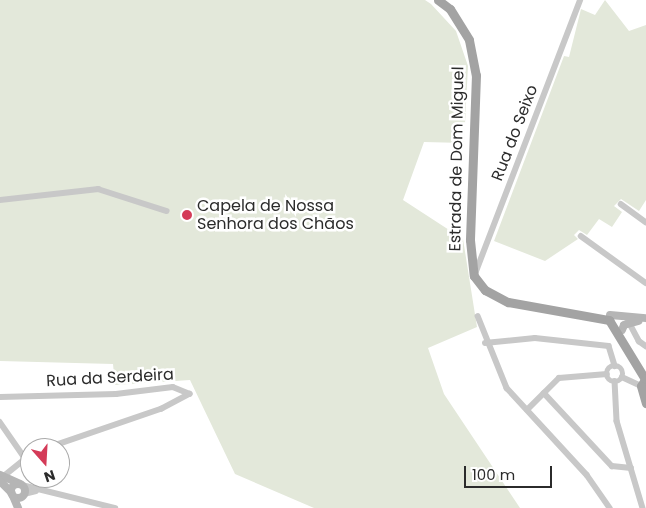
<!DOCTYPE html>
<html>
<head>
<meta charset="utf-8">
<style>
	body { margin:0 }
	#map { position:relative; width:646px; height:508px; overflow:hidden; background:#fff; font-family:Poppins,sans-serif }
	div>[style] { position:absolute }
	.green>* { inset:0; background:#e3e8da }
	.street>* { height:5.5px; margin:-2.75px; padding:0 2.75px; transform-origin:2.75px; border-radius:2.75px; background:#c8c8c8 }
	.street>.ring { margin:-2.75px; padding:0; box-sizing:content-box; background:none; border:5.5px solid #c8c8c8; border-radius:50% }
	.secondary>* { height:8px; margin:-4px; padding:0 4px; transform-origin:4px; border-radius:4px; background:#b5b5b5 }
	.secondary>.ring { margin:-4px; padding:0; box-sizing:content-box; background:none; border:8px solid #b5b5b5; border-radius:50% }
	.primary>* { height:9px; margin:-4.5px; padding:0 4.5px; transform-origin:4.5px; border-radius:4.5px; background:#a3a3a3 }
	.dots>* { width:14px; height:14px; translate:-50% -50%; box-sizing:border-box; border:2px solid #fff; border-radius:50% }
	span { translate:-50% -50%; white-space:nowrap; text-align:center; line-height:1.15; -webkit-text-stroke:5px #fff; paint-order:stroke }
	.street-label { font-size:16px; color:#2b2b2b }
	.poi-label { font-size:16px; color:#2b2b2b }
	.left { translate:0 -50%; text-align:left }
	.north { position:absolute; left:20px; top:438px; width:50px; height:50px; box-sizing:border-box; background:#fff; border:1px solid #aaa; border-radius:50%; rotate:161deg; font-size:14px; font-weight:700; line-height:20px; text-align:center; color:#2b2b2b }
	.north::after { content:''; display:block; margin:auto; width:18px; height:22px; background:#d43b58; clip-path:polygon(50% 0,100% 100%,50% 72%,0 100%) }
	.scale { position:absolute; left:464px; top:466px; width:88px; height:22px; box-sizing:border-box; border:2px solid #2b2b2b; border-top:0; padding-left:6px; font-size:15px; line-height:18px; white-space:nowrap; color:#2b2b2b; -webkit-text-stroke:4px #fff; paint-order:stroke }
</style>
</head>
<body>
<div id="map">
	<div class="green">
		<div style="clip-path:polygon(0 0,425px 0,431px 4px,456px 31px,468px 66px,464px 143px,424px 142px,403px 200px,463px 239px,477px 327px,428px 348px,444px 394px,520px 508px,314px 508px,235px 474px,190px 380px,115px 385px,113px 364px,0 361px)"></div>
		<div style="clip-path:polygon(605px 0,629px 31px,646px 25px,646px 200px,639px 211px,621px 199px,614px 206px,622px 212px,612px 227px,599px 219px,587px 235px,579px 230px,574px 235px,578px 239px,545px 261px,494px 241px,564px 56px,569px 57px,581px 9px,595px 15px)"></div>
	</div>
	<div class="street">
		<div style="left:0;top:200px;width:99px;rotate:-6.4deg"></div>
		<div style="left:98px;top:189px;width:72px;rotate:17.7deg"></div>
		<div style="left:621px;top:204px;width:31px;rotate:36deg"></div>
		<div style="left:581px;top:236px;width:80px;rotate:35.9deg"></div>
		<div style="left:475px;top:274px;width:293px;rotate:-69deg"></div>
		<div style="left:478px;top:316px;width:78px;rotate:68.1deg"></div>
		<div style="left:507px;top:388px;width:118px;rotate:47.4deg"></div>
		<div style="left:587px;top:475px;width:40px;rotate:55.1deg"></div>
		<div style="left:628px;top:320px;width:24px;rotate:62deg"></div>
		<div style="left:639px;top:341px;width:9px;rotate:36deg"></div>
		<div style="left:485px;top:343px;width:50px;rotate:-5.7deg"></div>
		<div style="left:535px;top:338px;width:74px;rotate:6.2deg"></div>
		<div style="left:609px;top:346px;width:21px;rotate:73deg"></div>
		<div class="ring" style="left:607px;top:366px;width:10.5px;height:10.5px"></div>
		<div style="left:622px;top:377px;width:21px;rotate:25deg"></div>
		<div style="left:615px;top:381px;width:40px;rotate:87.1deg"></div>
		<div style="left:617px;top:421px;width:91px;rotate:73.4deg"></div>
		<div style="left:544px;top:393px;width:100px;rotate:47deg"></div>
		<div style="left:612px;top:466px;width:19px;rotate:6deg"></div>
		<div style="left:0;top:397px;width:116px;rotate:-1.5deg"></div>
		<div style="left:116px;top:394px;width:57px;rotate:-7deg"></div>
		<div style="left:173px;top:387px;width:18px;rotate:22deg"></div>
		<div style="left:190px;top:394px;width:32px;rotate:152deg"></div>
		<div style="left:162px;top:409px;width:120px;rotate:161.1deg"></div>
		<div style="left:527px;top:410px;width:45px;rotate:-45deg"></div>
		<div style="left:559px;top:378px;width:48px;rotate:-4.8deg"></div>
		<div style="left:0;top:422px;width:44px;rotate:55.2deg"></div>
		<div style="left:4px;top:476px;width:33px;rotate:-39deg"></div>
		<div style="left:22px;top:485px;width:96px;rotate:13.9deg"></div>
		<div style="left:24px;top:494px;width:12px;rotate:-14deg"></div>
	</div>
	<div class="secondary">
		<div style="left:610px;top:315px;width:36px;rotate:5deg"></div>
		<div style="left:622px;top:330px;width:5px;rotate:-68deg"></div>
		<div style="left:624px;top:325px;width:15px;rotate:-16deg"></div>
		<div style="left:0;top:475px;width:22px;rotate:24deg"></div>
		<div style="left:0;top:481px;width:16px;rotate:45deg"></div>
		<div class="ring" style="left:11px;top:484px;width:6px;height:6px"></div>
		<div style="left:13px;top:496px;width:13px;rotate:67deg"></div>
	</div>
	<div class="primary">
		<div style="left:438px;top:0;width:15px;rotate:37deg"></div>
		<div style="left:450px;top:9px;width:36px;rotate:58deg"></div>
		<div style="left:469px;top:40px;width:36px;rotate:79deg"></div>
		<div style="left:476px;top:75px;width:165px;rotate:92.1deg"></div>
		<div style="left:470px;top:240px;width:36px;rotate:84deg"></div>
		<div style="left:474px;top:276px;width:18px;rotate:52deg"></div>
		<div style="left:485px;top:290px;width:26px;rotate:28deg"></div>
		<div style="left:508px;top:302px;width:103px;rotate:10.1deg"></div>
		<div style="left:609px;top:320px;width:69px;rotate:58.6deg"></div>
		<div style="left:646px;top:378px;width:9px;rotate:122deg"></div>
		<div style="left:641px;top:386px;width:18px;rotate:74deg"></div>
	</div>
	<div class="dots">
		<div style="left:187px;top:215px;background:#d43b58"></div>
	</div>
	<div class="street-label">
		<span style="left:515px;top:133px;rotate:-69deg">Rua do Seixo</span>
		<span style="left:457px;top:159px;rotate:-89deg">Estrada de Dom Miguel</span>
		<span style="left:110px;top:378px;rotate:-3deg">Rua da Serdeira</span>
	</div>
	<div class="poi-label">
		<span class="left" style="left:197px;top:215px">Capela de Nossa<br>Senhora dos Chãos</span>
	</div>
	<div class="north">N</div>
	<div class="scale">100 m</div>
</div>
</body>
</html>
